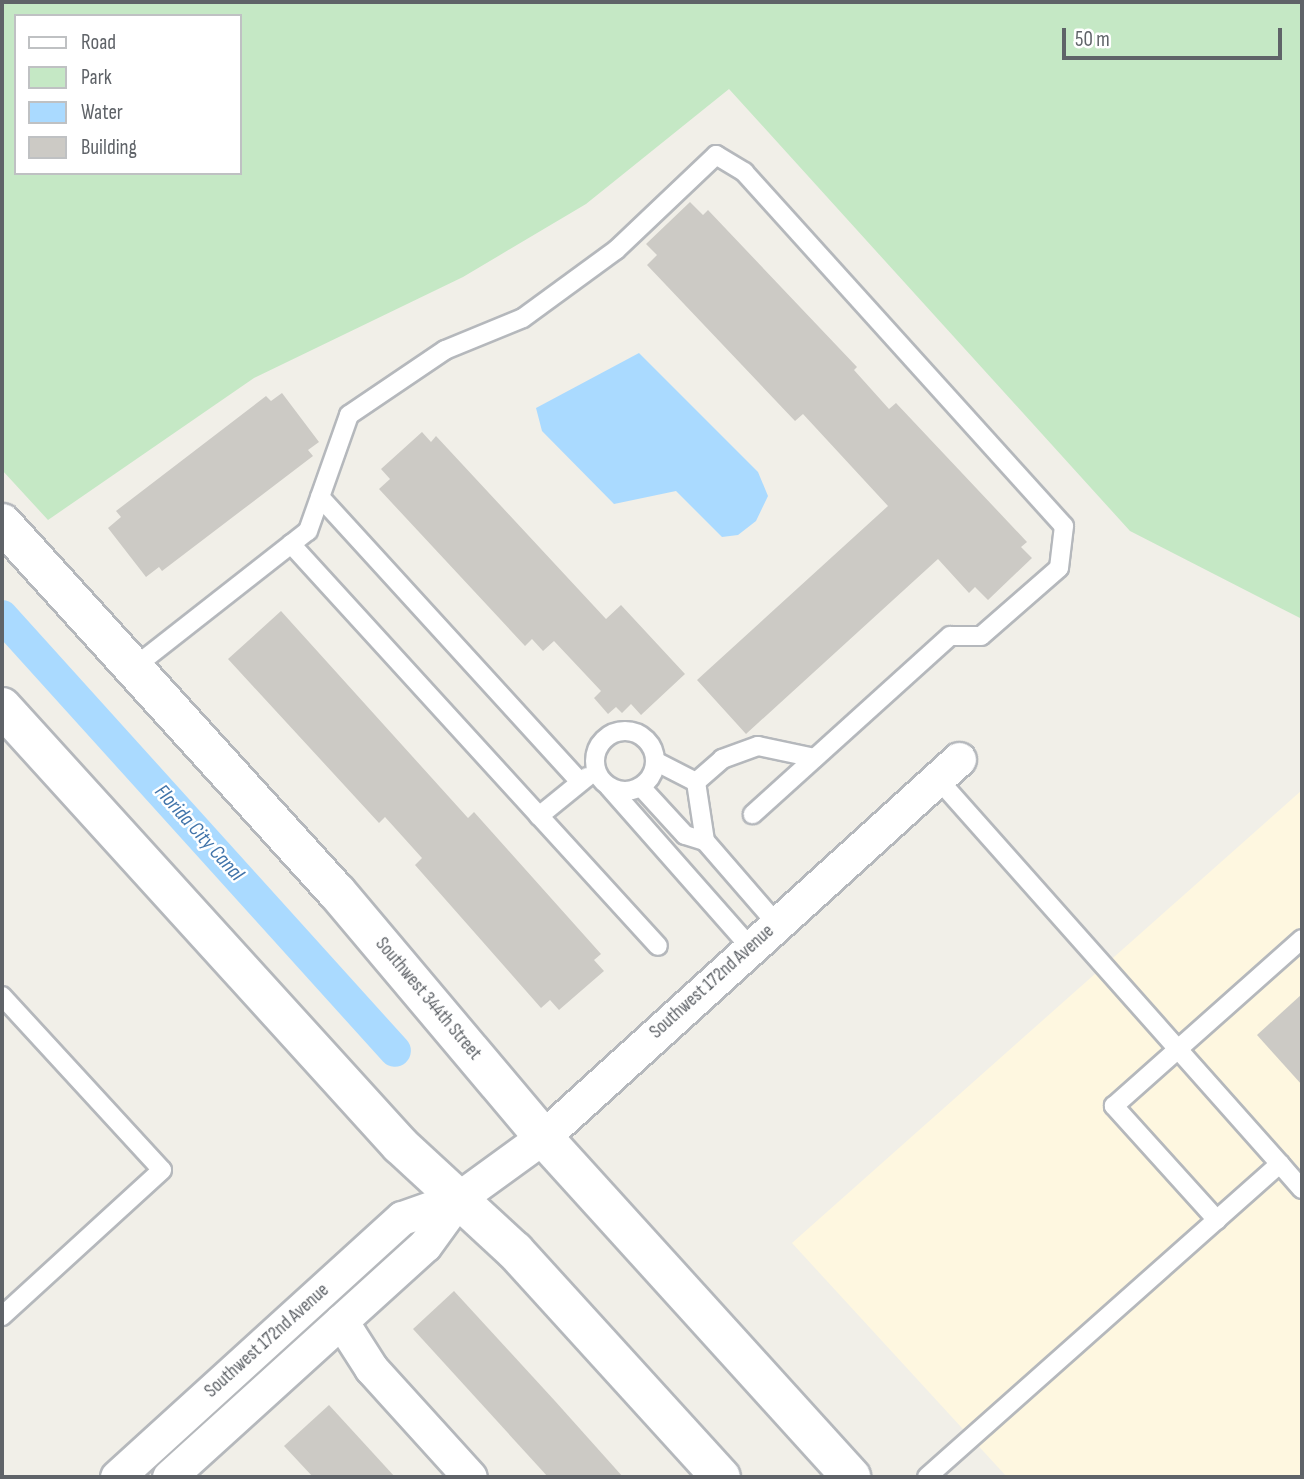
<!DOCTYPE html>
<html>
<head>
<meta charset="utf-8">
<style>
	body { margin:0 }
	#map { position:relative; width:1304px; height:1479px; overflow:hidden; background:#f1efe8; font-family:"Sofia Sans Condensed",sans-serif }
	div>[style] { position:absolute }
	.commercial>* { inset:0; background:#fef7e0 }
	.green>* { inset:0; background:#c5e8c5 }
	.water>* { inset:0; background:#aadaff }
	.canal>* { height:32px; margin:-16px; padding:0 16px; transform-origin:16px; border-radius:16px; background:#aadaff }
	.building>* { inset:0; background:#cccac5 }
	.roads { filter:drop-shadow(2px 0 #b5b8bc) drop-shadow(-2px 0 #b5b8bc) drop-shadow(0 2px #b5b8bc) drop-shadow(0 -2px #b5b8bc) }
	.lane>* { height:18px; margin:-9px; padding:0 9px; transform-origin:9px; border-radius:9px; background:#fff }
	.lane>.ring { margin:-9px; padding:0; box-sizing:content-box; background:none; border:18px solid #fff; border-radius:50% }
	.street>* { height:33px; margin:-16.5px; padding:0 16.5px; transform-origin:16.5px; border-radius:16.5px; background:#fff }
	.secondary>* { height:38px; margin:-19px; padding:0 19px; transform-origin:19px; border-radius:19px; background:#fff }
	span { translate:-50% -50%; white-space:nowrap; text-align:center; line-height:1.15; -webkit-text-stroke:5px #fff; paint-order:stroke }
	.street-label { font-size:19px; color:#5f6368 }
	.water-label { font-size:21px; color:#4174aa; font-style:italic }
	.frame { position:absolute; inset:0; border:4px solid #5f6368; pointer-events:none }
	.legend { position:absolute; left:14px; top:14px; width:228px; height:161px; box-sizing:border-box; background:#fff; border:2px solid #bfc1c3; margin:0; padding:9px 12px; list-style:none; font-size:21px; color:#5f6368 }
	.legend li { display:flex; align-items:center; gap:14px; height:35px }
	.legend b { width:35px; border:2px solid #bfc1c3 }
	.scale { position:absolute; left:1062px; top:28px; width:220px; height:32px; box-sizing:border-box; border:4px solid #5f6368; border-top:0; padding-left:9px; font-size:21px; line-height:24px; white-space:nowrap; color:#5f6368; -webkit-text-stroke:5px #fff; paint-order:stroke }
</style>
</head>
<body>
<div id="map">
	<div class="commercial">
		<div style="clip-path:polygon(1302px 790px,1302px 1477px,1007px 1477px,792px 1243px)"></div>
	</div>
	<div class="green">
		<div style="clip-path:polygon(evenodd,2px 2px,1302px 2px,1302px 619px,1130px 531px,729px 89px,586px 204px,463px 277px,254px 378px,48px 520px,2px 470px,2px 2px,16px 16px,240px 16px,240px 173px,16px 173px,16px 16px)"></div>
	</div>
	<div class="water">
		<div style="clip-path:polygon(639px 353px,758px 472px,768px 496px,756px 521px,738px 535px,722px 537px,676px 491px,614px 504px,542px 431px,536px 408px)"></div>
	</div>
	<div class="canal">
		<div style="left:2px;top:616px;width:586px;rotate:47.9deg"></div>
	</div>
	<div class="building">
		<div style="clip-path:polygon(690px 202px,703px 215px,708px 210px,857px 367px,854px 370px,889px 409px,896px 403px,1027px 542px,1021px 547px,1032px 558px,988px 600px,975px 587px,969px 593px,938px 559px,746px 734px,697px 680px,888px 506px,803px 414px,795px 421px,647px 265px,657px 255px,646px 244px)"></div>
		<div style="clip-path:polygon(282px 393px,319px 442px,308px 450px,313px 456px,162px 571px,159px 567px,146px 577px,108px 528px,121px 517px,116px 511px,266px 396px,271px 401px)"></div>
		<div style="clip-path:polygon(422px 432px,431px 442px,436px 436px,606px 619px,621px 605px,685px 674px,641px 715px,631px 704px,622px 713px,616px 707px,608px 714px,594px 698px,601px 691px,554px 641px,543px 651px,532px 639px,525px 646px,379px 489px,390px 479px,381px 469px)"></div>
		<div style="clip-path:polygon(281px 611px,468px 818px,474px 812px,601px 954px,594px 960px,604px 971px,559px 1010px,550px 1000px,541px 1008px,415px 865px,422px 858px,385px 817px,379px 823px,228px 659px)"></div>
		<div style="clip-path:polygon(1302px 994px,1302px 1085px,1257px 1035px)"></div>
		<div style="clip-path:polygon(454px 1291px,555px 1401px,623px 1477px,548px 1477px,413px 1329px)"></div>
		<div style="clip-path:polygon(329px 1405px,395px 1477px,313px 1477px,284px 1446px)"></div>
	</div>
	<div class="roads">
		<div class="lane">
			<div style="left:320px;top:497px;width:383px;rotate:47.6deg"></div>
			<div style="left:291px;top:544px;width:544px;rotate:47.61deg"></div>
			<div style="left:133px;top:668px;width:222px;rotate:-38.1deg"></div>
			<div style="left:308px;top:531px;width:123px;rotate:-70.5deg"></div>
			<div style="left:349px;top:415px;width:116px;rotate:-34.1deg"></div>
			<div style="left:445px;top:350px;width:84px;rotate:-22.3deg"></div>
			<div style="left:523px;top:318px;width:115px;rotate:-36.2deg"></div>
			<div style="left:616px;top:250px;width:138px;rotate:-43.5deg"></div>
			<div style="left:716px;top:155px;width:33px;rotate:31deg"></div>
			<div style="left:744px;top:172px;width:477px;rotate:47.9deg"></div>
			<div style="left:1064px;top:526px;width:42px;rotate:96.8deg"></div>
			<div style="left:1059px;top:568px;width:103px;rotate:138.9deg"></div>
			<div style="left:981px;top:636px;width:31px;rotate:180deg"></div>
			<div style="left:950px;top:636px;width:266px;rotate:137.9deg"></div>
			<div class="ring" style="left:595px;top:731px;width:42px;height:42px"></div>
			<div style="left:655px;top:761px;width:46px;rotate:27.1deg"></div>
			<div style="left:696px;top:782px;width:60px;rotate:81.3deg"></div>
			<div style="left:705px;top:841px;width:108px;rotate:49.1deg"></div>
			<div style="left:696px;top:782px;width:35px;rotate:-41deg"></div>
			<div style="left:722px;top:759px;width:38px;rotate:-20deg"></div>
			<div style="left:758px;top:746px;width:58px;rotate:11.9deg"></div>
			<div style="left:609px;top:787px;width:212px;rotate:48.6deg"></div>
			<div style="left:641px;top:787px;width:65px;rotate:47.5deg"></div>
			<div style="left:685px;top:835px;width:21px;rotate:17deg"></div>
			<div style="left:539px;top:816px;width:62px;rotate:-39.1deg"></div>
			<div style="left:2px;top:996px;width:236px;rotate:47.4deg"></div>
			<div style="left:162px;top:1170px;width:217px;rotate:137.6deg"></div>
			<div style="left:1280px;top:1164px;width:33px;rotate:49deg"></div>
			<div style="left:1217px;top:1220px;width:154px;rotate:-132.1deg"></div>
			<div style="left:1114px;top:1106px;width:251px;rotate:-41.6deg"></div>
			<div style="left:927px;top:1477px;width:472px;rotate:-41.6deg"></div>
			<div style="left:1280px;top:1164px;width:515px;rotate:-131.62deg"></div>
		</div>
		<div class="street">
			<div style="left:341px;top:1321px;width:56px;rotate:57.4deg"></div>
			<div style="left:371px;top:1368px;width:147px;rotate:47.8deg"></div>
			<div style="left:117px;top:1477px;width:385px;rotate:-42.3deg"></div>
			<div style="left:402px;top:1218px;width:60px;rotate:-19.3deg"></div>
			<div style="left:459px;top:1198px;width:104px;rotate:-36deg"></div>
			<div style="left:543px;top:1137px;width:562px;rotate:-42.26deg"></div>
			<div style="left:169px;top:1477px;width:345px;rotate:-42.2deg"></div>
			<div style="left:425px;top:1245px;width:58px;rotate:-54.1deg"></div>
		</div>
		<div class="secondary">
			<div style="left:2px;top:523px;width:497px;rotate:47.8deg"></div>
			<div style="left:336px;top:891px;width:322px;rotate:49.9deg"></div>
			<div style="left:543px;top:1137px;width:459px;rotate:47.8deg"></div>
			<div style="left:2px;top:707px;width:592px;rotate:47.74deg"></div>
			<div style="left:400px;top:1145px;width:156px;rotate:42.7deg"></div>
			<div style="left:515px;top:1251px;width:306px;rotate:47.7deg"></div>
		</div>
	</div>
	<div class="street-label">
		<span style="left:712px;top:982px;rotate:-42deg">Southwest 172nd Avenue</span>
		<span style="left:428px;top:999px;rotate:50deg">Southwest 344th Street</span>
		<span style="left:267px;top:1341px;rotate:-42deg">Southwest 172nd Avenue</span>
	</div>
	<div class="water-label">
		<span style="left:199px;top:833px;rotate:48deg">Florida City Canal</span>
	</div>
	<div class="frame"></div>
	<ul class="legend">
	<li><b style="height:9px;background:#fff"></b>Road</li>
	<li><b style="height:19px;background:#c5e8c5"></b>Park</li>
	<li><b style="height:19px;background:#aadaff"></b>Water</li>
	<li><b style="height:19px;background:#cccac5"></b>Building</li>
	</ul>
	<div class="scale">50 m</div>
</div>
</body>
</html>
